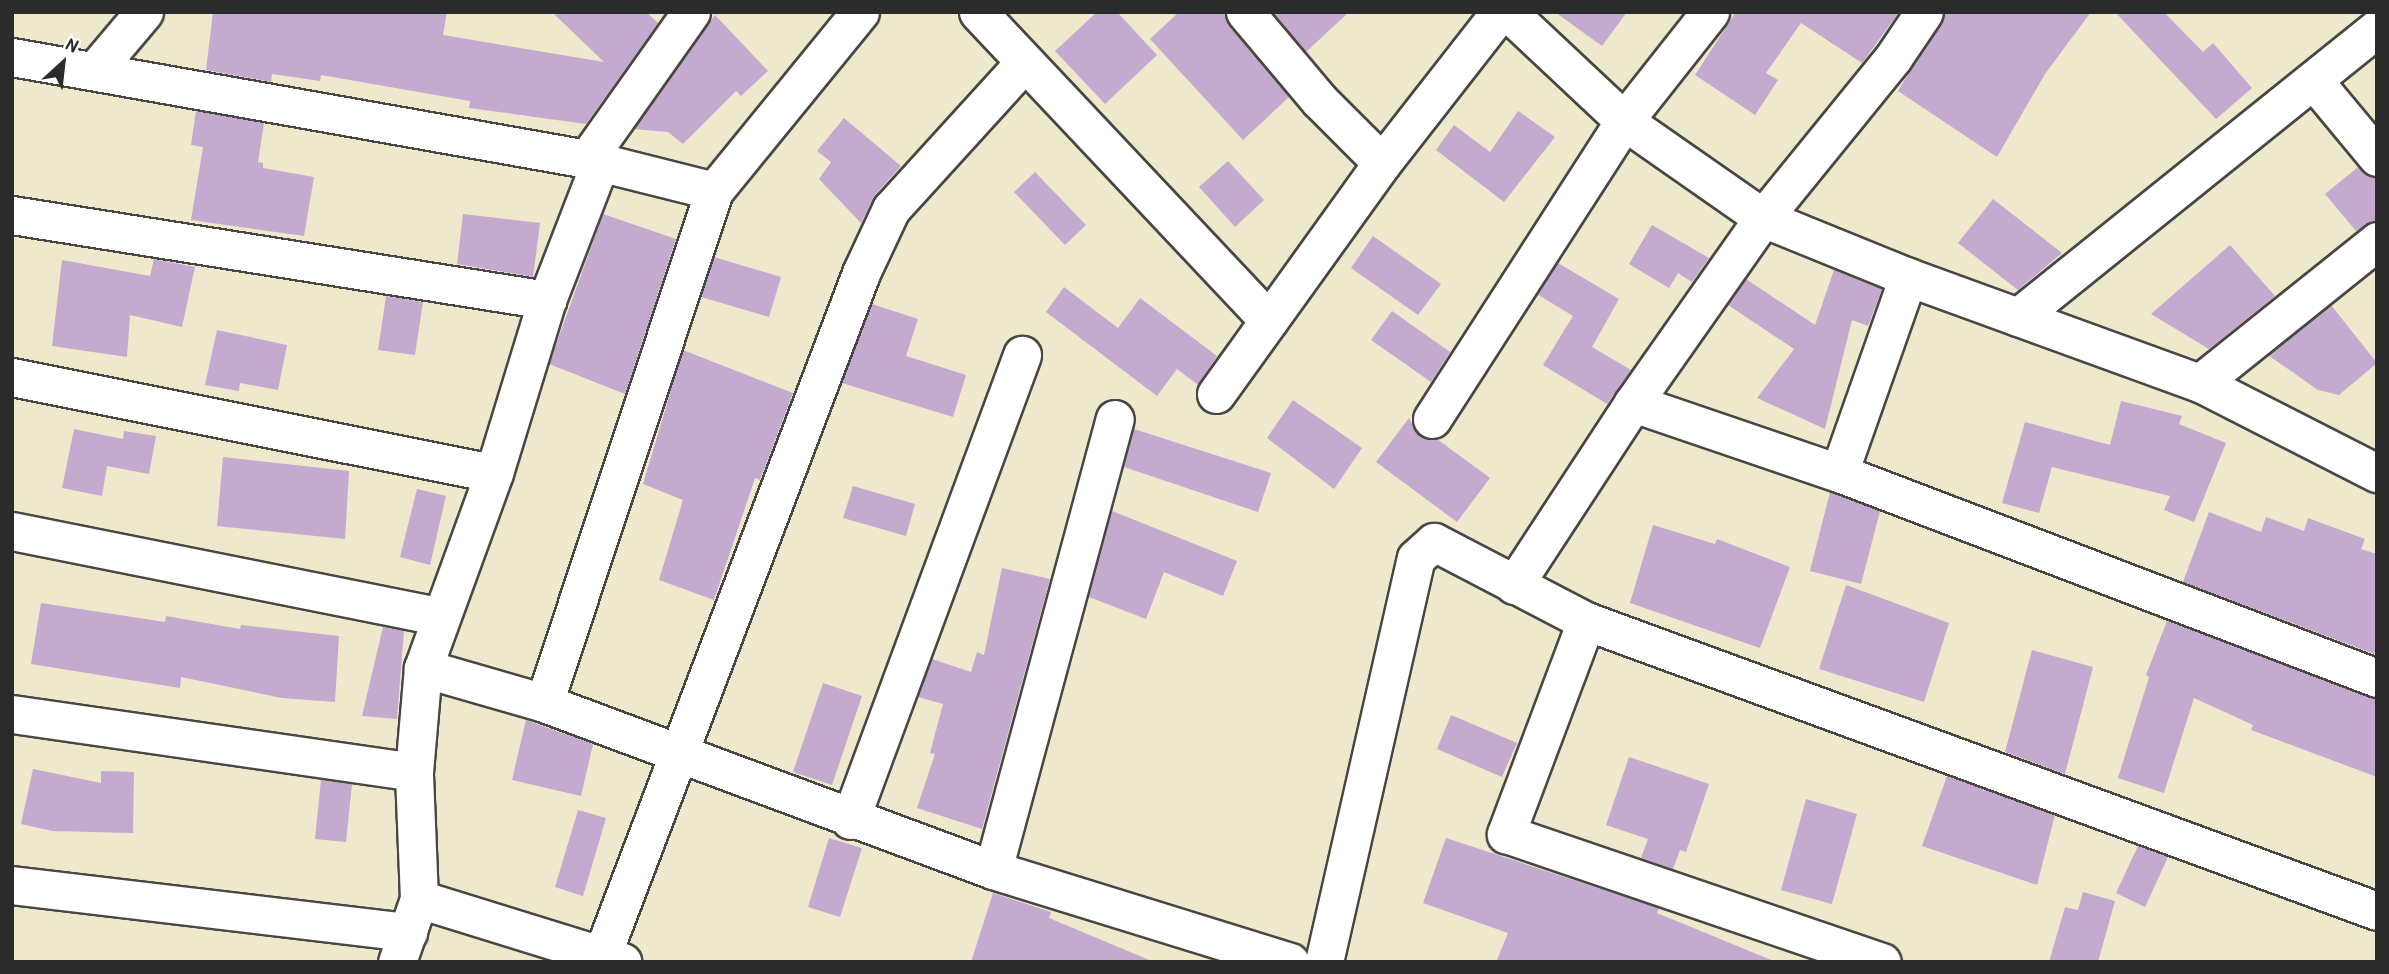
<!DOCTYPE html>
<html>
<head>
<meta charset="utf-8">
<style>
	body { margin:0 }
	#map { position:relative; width:2389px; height:974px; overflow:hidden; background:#eee8cc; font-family:"Patrick Hand",sans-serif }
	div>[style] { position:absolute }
	.building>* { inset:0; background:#c5aad0 }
	.roads { filter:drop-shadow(2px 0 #484743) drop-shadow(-2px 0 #484743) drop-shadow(0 2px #484743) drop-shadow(0 -2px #484743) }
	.street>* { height:37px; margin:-18.5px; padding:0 18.5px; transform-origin:18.5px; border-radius:18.5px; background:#fff }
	span { translate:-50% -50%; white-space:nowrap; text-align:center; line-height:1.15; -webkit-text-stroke:7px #fdfcf7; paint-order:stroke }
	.frame { position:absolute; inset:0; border:14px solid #2b2b2b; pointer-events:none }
	.north { position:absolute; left:28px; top:28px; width:70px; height:70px; -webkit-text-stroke:5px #fdfcf7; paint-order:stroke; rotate:27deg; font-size:19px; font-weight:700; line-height:28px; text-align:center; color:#2b2b2b }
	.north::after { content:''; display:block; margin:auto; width:24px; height:32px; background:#2b2b2b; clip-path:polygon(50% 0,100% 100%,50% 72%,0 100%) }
</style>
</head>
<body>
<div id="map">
	<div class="building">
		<div style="clip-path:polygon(213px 12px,447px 12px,443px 35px,604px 62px,552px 12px,646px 12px,658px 23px,586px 124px,469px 108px,470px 101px,321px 75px,320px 81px,272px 74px,271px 82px,206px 70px)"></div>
		<div style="clip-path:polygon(1097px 12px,1117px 12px,1157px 55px,1105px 104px,1055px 51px)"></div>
		<div style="clip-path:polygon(1179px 12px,1225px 12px,1229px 26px,1289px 97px,1243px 140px,1150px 39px)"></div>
		<div style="clip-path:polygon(1273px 12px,1349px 12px,1306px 52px)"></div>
		<div style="clip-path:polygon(1555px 12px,1627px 12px,1602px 46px)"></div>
		<div style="clip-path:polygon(1736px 12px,1899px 12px,1862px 63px,1801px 23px,1766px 73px,1778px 80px,1755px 115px,1695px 75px)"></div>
		<div style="clip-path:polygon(1945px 12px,2091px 12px,2045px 74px,1997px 157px,1898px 91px)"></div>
		<div style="clip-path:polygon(2115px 12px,2164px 12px,2203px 52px,2213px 43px,2252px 88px,2216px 119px)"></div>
		<div style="clip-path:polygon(715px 15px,768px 71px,741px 96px,736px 91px,683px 144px,668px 132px,634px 129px)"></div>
		<div style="clip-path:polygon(196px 111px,264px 123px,258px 162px,263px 163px,263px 168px,314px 177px,304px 236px,191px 220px,203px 147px,191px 145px)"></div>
		<div style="clip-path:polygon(1518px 111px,1555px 137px,1504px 202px,1436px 150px,1454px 125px,1490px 152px)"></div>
		<div style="clip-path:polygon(844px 118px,901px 166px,875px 195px,861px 223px,819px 179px,831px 162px,817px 151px)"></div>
		<div style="clip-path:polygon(1228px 161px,1264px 200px,1235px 227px,1199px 187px)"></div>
		<div style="clip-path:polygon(2358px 167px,2377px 177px,2377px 220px,2356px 231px,2325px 194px)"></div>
		<div style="clip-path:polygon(1035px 172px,1086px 225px,1065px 245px,1014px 192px)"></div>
		<div style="clip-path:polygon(1993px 199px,2062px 253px,2018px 290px,1958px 243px)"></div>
		<div style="clip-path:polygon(463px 214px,540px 223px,533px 277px,457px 264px)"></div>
		<div style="clip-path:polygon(603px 214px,676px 239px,625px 394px,549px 364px)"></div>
		<div style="clip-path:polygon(1652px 225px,1709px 258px,1692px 282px,1678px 273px,1669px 288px,1629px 264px)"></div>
		<div style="clip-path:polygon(1373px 236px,1441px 284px,1418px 315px,1351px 268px)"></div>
		<div style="clip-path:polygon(2230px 245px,2275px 296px,2209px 349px,2151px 314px)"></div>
		<div style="clip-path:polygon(714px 257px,781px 277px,769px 317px,701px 297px)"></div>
		<div style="clip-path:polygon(154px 259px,195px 267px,182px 327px,130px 315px,127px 357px,52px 346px,62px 260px,150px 276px)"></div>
		<div style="clip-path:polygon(1558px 263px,1619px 299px,1592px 347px,1631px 370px,1607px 404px,1543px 365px,1573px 316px,1537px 294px)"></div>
		<div style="clip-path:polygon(1834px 270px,1882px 289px,1868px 326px,1852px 320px,1825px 429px,1757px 398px,1794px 349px,1728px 305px,1746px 279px,1815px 325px)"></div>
		<div style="clip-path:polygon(1064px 287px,1118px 328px,1140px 298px,1217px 356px,1198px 385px,1177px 369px,1157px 396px,1046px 312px)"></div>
		<div style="clip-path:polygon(386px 296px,423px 302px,415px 355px,378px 350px)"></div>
		<div style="clip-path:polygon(872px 304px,918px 319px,906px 356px,966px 375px,953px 417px,842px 383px)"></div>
		<div style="clip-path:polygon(2331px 305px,2377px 363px,2339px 395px,2318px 390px,2268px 355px)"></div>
		<div style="clip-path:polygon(1392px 311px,1450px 352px,1431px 382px,1371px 340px)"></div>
		<div style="clip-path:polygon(217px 330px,287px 345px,278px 390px,240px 383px,239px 391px,205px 385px)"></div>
		<div style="clip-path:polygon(683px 350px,793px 393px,760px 480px,755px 478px,714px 600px,659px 580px,683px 500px,643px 484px)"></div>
		<div style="clip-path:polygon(1293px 400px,1362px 448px,1334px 489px,1267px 438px)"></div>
		<div style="clip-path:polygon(2121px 401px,2182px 416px,2179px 424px,2226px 443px,2194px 522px,2164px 510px,2170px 496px,2052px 467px,2039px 513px,2002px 503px,2025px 422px,2110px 445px)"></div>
		<div style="clip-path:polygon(1409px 418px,1420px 436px,1437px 439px,1490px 478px,1457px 522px,1376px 462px)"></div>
		<div style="clip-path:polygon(74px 429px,123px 439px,124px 431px,156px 436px,149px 474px,107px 466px,102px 496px,62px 488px)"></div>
		<div style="clip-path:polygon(1134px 429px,1271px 473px,1258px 512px,1124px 467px)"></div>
		<div style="clip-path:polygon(223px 457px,349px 471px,345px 539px,217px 526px)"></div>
		<div style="clip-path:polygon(853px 486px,915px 504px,906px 536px,843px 518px)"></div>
		<div style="clip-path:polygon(417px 489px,446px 496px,430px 565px,400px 557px)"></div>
		<div style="clip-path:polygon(1830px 492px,1880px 511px,1861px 584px,1810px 571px)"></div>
		<div style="clip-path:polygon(1112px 511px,1237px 561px,1223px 596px,1164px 572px,1146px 619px,1089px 597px)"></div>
		<div style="clip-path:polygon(2209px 512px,2261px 532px,2266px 517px,2304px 531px,2308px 518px,2365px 539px,2361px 549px,2377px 554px,2377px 655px,2183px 582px)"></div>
		<div style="clip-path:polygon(1653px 525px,1715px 544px,1717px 539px,1790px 567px,1760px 648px,1630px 603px)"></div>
		<div style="clip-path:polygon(1002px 568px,1050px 579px,982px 829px,917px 808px,935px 754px,930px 753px,943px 704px,918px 697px,932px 659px,971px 672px,977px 652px,984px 655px)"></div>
		<div style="clip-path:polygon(1846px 585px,1949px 623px,1924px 702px,1819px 669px)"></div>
		<div style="clip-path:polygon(41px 603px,165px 622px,166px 616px,240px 629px,241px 625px,339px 636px,335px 702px,282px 698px,181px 677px,180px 688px,31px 664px)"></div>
		<div style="clip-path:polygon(2167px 621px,2377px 698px,2377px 777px,2251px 730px,2253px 725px,2194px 698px,2164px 793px,2118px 778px,2149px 677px,2146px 675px)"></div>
		<div style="clip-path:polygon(383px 627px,404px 631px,397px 719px,362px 716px)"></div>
		<div style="clip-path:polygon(2032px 650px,2093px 667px,2065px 774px,2005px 752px)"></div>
		<div style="clip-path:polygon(823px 683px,862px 696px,832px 785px,793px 772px)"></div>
		<div style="clip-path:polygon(1451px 715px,1517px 743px,1502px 777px,1437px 749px)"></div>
		<div style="clip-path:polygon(526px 720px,593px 744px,581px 796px,512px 780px)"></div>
		<div style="clip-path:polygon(1629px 757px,1709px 784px,1686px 852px,1680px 850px,1673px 869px,1641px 858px,1648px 839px,1606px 825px)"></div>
		<div style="clip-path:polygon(33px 769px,101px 783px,101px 771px,134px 772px,133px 833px,52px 831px,21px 824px)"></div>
		<div style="clip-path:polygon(1947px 776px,2055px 815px,2037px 885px,1922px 846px)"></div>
		<div style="clip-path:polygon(321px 780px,352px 784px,346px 842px,315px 839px)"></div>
		<div style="clip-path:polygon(1806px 799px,1857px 814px,1832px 904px,1781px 890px)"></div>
		<div style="clip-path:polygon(578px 810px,606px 818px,583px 896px,555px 887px)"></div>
		<div style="clip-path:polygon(829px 838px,862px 848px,840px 917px,808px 907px)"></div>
		<div style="clip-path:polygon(1446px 838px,1659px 908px,1657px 913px,1776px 962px,1496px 962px,1508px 933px,1423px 903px)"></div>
		<div style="clip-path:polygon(2138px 846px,2168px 857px,2145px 907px,2116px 893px)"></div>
		<div style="clip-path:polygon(2083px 892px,2115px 901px,2098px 962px,2049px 962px,2065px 907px,2078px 910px)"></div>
		<div style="clip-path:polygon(993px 893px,1051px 912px,1049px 918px,1154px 962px,971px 962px)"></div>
	</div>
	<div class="roads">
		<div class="street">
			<div style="left:860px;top:12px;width:231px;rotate:129.2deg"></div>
			<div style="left:714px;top:191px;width:539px;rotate:108.37deg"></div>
			<div style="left:544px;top:703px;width:479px;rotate:20.4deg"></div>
			<div style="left:993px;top:870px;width:311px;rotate:17.2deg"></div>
			<div style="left:978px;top:12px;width:424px;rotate:46.7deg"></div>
			<div style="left:1245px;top:12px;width:115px;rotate:49.9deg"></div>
			<div style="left:1319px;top:100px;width:89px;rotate:45deg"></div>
			<div style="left:1508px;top:12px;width:159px;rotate:43.2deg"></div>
			<div style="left:1624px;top:121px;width:169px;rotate:34.9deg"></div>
			<div style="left:1763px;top:218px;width:157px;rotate:22.1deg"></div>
			<div style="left:1908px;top:277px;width:311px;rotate:20deg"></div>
			<div style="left:2200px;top:383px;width:199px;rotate:27deg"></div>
			<div style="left:12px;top:57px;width:584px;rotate:10.06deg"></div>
			<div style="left:587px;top:159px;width:131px;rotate:14.1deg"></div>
			<div style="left:95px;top:70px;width:76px;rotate:-49.8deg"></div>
			<div style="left:2314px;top:81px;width:99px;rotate:50.3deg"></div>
			<div style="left:587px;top:159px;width:180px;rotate:-54.7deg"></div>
			<div style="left:12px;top:215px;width:542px;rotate:9.03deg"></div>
			<div style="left:2018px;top:317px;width:461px;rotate:-38.8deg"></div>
			<div style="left:12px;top:377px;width:491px;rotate:11.3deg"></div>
			<div style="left:2200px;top:383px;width:227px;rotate:-38.7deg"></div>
			<div style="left:1216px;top:394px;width:284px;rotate:-54.3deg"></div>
			<div style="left:1382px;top:163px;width:192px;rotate:-52deg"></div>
			<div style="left:1633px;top:403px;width:218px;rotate:18.8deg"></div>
			<div style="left:1839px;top:473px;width:576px;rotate:20.86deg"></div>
			<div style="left:1432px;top:419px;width:354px;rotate:-57.2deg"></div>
			<div style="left:1624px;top:121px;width:139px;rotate:-51.7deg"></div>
			<div style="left:1839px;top:473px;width:208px;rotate:-70.6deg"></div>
			<div style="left:12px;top:531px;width:434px;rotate:11.3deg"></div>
			<div style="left:1514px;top:585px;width:217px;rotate:-56.8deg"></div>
			<div style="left:1633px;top:403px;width:226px;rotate:-54.9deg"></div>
			<div style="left:1763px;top:218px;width:206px;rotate:-50.9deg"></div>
			<div style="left:1893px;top:58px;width:55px;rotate:-56deg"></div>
			<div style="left:1586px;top:621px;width:228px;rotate:110.6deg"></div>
			<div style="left:1506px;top:834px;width:397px;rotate:18.8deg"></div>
			<div style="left:423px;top:668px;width:126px;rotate:16.1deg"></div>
			<div style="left:12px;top:714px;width:406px;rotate:8.2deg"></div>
			<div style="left:850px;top:820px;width:496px;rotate:-69.7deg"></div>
			<div style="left:993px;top:870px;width:467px;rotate:-74.9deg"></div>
			<div style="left:12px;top:885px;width:399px;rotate:6.8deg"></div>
			<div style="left:419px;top:899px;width:213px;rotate:17.2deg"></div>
			<div style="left:602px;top:955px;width:730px;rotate:-69.2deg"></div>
			<div style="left:861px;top:273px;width:71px;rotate:-64.9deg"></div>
			<div style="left:891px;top:209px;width:196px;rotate:-47.7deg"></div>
			<div style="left:397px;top:962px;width:67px;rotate:-70.8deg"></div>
			<div style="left:419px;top:899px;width:127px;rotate:-92.3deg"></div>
			<div style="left:414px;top:772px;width:104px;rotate:-85.1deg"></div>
			<div style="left:423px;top:668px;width:208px;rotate:-70deg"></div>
			<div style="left:494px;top:473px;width:181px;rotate:-73deg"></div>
			<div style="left:547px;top:300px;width:147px;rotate:-68.9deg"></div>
			<div style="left:1324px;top:962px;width:414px;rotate:-77.2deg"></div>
			<div style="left:1416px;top:558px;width:24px;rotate:-42deg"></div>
			<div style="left:1434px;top:542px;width:171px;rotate:27.5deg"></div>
			<div style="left:1586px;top:621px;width:842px;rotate:20.13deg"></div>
		</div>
	</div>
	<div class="frame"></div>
	<div class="north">N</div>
</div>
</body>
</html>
